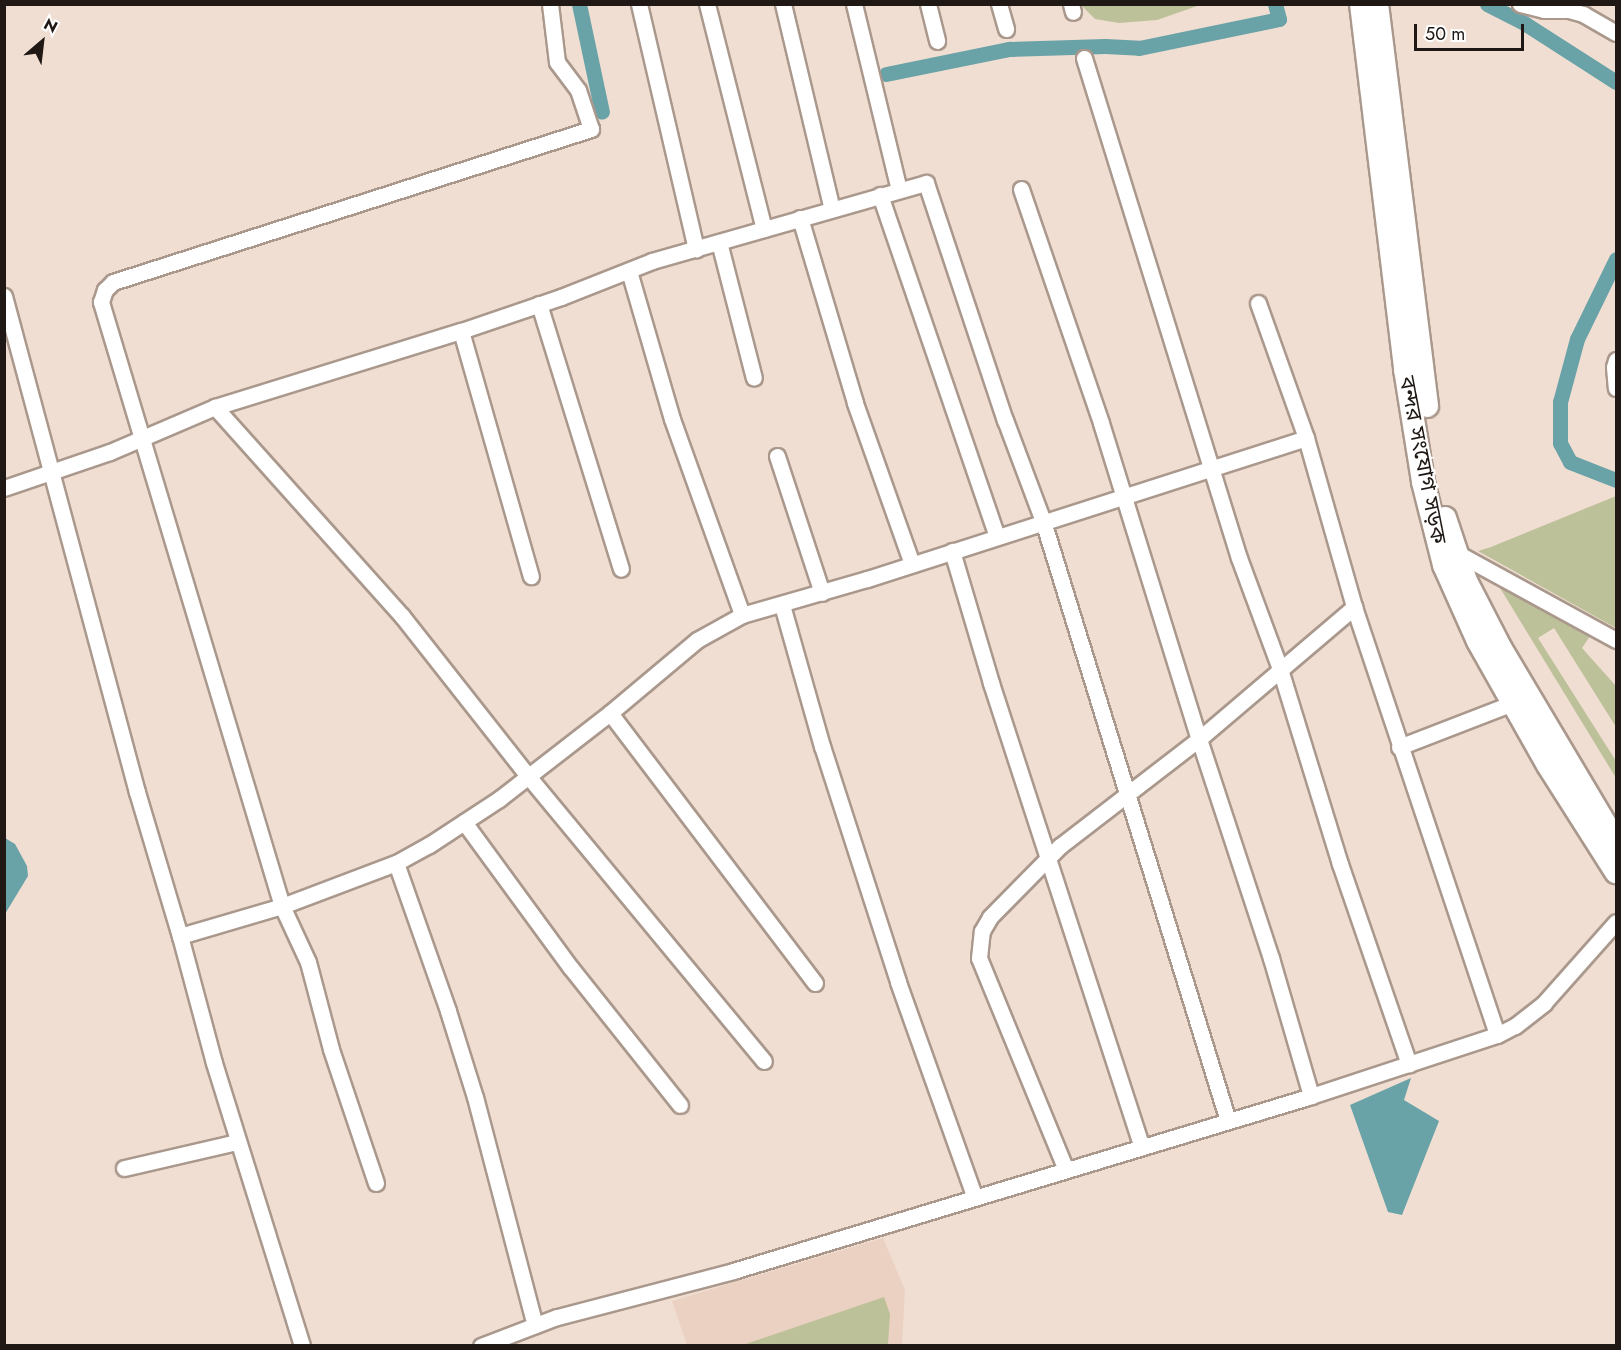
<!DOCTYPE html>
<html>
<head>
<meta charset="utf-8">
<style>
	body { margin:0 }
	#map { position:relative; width:1621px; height:1350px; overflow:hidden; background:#f0ded2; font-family:Jost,"Noto Sans Bengali",sans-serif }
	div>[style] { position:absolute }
	.built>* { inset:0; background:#ebd1c1 }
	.green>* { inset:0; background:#bdc199 }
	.water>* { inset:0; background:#69a2a7 }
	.canal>* { height:15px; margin:-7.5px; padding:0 7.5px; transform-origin:7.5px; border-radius:7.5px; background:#69a2a7 }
	.roads { filter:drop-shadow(2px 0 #aa988d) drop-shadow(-2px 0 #aa988d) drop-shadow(0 2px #aa988d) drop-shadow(0 -2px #aa988d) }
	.minor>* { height:15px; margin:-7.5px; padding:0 7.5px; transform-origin:7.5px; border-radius:7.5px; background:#fff }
	.highway>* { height:22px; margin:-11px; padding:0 11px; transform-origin:11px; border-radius:11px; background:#fff }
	span { translate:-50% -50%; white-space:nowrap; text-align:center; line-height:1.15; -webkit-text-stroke:4.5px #fff; paint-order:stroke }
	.street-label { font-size:22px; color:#1f1814 }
	.frame { position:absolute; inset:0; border:6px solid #1f1814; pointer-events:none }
	.north { position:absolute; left:12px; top:12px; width:60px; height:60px; -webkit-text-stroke:4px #fff; paint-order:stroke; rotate:28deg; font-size:16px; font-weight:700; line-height:24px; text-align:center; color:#1f1814 }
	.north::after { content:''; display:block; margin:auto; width:21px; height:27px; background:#1f1814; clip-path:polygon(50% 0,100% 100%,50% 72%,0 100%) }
	.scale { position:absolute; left:1414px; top:24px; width:110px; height:27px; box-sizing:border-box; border:3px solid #1f1814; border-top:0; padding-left:8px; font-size:18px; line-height:21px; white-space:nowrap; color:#1f1814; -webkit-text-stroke:4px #fff; paint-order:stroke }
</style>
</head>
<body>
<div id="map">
	<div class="built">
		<div style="clip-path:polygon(883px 1238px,905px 1290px,902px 1345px,687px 1345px,672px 1301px)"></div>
	</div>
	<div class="green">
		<div style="clip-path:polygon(1081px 5px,1200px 5px,1157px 20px,1119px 23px,1095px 19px)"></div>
		<div style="clip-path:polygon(1616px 496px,1616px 628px,1478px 551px,1491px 547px)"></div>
		<div style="clip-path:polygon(1497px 583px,1616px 647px,1616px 651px,1590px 636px,1582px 648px,1616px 686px,1616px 727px,1554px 628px,1538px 638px,1616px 761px,1616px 778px)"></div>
		<div style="clip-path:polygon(884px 1297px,890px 1314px,888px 1345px,743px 1345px)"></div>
	</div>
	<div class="water">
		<div style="clip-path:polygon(5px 838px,15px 844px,27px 866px,28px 876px,5px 914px)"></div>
		<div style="clip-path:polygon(1411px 1078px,1404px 1100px,1439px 1121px,1402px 1215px,1388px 1212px,1350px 1105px)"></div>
	</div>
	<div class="canal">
		<div style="left:579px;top:4px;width:110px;rotate:78deg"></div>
		<div style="left:1487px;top:4px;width:42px;rotate:27.2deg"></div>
		<div style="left:1524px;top:23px;width:109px;rotate:32.7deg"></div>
		<div style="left:886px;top:74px;width:126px;rotate:-11.5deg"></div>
		<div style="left:1009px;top:49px;width:96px;rotate:-1.8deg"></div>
		<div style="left:1105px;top:46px;width:34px;rotate:3deg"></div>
		<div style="left:1139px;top:48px;width:143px;rotate:-11.7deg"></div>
		<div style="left:1279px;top:19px;width:16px;rotate:-105deg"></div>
		<div style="left:1616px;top:259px;width:89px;rotate:116deg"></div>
		<div style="left:1577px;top:339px;width:65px;rotate:105.1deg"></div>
		<div style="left:1560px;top:402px;width:41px;rotate:90deg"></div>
		<div style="left:1560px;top:443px;width:21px;rotate:62deg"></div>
		<div style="left:1570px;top:462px;width:49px;rotate:21.4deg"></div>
	</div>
	<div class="roads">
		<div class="minor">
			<div style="left:639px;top:4px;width:252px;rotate:76.9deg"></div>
			<div style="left:707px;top:4px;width:232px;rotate:75.8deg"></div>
			<div style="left:783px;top:4px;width:211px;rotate:76.6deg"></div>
			<div style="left:854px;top:4px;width:191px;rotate:76.4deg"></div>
			<div style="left:928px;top:4px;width:38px;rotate:76deg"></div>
			<div style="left:999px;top:4px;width:26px;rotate:74deg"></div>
			<div style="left:1071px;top:4px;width:8px;rotate:76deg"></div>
			<div style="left:1520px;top:4px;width:25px;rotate:14deg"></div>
			<div style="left:1544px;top:10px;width:25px"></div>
			<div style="left:1569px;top:10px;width:15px;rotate:16deg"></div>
			<div style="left:1583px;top:14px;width:38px;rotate:30deg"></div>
			<div style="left:1084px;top:58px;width:523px;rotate:72.78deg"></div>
			<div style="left:1239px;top:558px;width:118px;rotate:69.7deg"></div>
			<div style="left:1280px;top:669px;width:204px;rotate:72.9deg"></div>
			<div style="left:1340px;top:864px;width:212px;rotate:71deg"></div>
			<div style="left:1021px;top:189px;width:247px;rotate:71.1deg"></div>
			<div style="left:1101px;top:423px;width:331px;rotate:72.8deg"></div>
			<div style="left:1199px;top:739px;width:231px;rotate:71.8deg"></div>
			<div style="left:1271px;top:958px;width:144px;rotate:73.8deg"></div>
			<div style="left:880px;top:195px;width:361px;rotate:71.1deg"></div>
			<div style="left:800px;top:218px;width:193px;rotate:73.4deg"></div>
			<div style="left:855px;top:403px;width:171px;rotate:70.5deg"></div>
			<div style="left:719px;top:242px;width:140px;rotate:75.6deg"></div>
			<div style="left:629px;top:271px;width:154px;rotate:73.8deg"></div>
			<div style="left:672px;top:419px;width:208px;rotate:70.3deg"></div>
			<div style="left:4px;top:296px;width:514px;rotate:74.99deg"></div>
			<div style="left:137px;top:792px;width:150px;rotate:73.4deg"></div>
			<div style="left:180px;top:936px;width:131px;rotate:75deg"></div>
			<div style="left:214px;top:1063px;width:296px;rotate:72.7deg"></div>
			<div style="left:1258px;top:303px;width:143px;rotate:70.4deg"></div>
			<div style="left:1306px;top:438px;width:176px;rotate:74.1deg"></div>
			<div style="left:1354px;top:607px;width:451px;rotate:71.5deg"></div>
			<div style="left:539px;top:304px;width:277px;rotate:72.8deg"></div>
			<div style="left:461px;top:331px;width:255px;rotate:74.1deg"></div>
			<div style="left:1616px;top:360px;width:7px;rotate:106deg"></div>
			<div style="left:1614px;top:367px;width:21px;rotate:85deg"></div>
			<div style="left:215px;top:407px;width:280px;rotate:48.2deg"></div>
			<div style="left:402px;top:616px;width:204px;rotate:51.8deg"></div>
			<div style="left:528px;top:776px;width:370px;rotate:50.4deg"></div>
			<div style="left:777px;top:456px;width:144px;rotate:71.8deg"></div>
			<div style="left:4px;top:488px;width:112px;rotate:-18.8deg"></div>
			<div style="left:110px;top:452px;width:114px;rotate:-23.2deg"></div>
			<div style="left:215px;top:407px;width:257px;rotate:-17.2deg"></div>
			<div style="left:461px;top:331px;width:106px;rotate:-18.8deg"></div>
			<div style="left:561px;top:297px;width:98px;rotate:-21.6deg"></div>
			<div style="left:652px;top:261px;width:285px;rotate:-15.9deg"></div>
			<div style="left:926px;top:183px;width:250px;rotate:71.6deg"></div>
			<div style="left:1005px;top:420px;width:108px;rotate:69.4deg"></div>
			<div style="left:1043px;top:521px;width:628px;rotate:72.86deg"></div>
			<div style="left:952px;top:551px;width:138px;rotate:73.5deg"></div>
			<div style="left:991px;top:683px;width:488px;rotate:72deg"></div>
			<div style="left:1457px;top:553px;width:181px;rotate:28.7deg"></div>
			<div style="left:782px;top:605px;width:147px;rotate:74.2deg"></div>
			<div style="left:822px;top:746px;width:248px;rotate:72.1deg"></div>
			<div style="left:898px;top:982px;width:227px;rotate:70.4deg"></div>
			<div style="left:610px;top:713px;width:339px;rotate:52.8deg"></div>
			<div style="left:1399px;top:747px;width:122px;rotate:-21.1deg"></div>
			<div style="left:464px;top:822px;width:181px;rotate:53.8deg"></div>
			<div style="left:571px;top:968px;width:175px;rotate:51.5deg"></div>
			<div style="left:396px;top:863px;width:157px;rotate:70.6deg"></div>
			<div style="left:448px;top:1011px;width:90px;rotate:72.6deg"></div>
			<div style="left:475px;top:1097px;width:236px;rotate:75.3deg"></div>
			<div style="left:180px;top:936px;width:106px;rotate:-16.4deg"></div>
			<div style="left:282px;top:906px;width:122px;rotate:-20.7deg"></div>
			<div style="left:396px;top:863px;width:38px;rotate:-29deg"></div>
			<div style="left:429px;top:845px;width:84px;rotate:-33.3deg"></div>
			<div style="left:499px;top:799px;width:140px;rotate:-37.8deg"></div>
			<div style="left:610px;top:713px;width:114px;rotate:-40deg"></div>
			<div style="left:697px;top:640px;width:51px;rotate:-29.1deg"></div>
			<div style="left:742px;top:615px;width:130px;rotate:-16.1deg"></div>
			<div style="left:867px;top:579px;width:461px;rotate:-17.8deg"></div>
			<div style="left:124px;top:1168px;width:116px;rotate:-13deg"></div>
			<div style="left:1066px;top:1170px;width:229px;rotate:-112.3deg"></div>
			<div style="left:979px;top:958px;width:27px;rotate:-84deg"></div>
			<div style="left:982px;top:931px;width:16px;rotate:-60deg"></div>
			<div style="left:990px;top:917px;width:100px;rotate:-45.4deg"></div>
			<div style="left:1060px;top:846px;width:175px;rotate:-37.6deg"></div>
			<div style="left:1199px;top:739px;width:204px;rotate:-40.4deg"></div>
			<div style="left:376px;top:1183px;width:141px;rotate:-108.6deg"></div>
			<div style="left:331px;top:1049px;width:90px;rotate:-104.8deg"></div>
			<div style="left:308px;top:962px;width:62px;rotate:-114.9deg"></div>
			<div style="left:282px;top:906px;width:631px;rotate:-106.68deg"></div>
			<div style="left:101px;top:302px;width:13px;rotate:-72deg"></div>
			<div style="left:105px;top:290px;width:11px;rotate:-45deg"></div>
			<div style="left:113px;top:282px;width:502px;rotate:-17.75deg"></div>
			<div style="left:591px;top:129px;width:41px;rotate:-108.4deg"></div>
			<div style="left:578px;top:90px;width:35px;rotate:-127deg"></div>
			<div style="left:557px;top:62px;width:58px;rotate:-96.9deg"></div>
			<div style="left:481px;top:1346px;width:81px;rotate:-20.9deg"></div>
			<div style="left:557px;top:1317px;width:182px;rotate:-14.6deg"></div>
			<div style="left:733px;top:1271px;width:598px;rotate:-16.83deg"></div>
			<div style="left:1305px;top:1098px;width:202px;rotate:-18.2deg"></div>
			<div style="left:1497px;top:1035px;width:20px;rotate:-27deg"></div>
			<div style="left:1515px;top:1026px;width:37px;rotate:-38deg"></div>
			<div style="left:1544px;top:1003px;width:108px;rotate:-48.4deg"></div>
		</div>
		<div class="highway">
			<div style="left:1361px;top:4px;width:368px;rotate:83.1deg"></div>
			<div style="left:1405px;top:369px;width:114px;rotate:80.9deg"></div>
			<div style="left:1423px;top:482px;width:86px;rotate:75.8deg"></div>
			<div style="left:1444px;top:565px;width:83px;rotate:65.9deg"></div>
			<div style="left:1478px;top:641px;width:142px;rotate:60.6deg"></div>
			<div style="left:1548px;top:765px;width:127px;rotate:57.6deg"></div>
			<div style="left:1377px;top:4px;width:405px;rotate:82.9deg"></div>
			<div style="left:1445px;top:518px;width:66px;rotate:71.6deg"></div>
			<div style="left:1466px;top:581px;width:76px;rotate:62.8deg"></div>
			<div style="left:1501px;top:649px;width:225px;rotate:59.2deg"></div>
		</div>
	</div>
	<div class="street-label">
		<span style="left:1423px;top:460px;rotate:79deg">বন্দর সংযোগ সড়ক</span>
	</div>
	<div class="frame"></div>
	<div class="north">N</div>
	<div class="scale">50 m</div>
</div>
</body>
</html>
